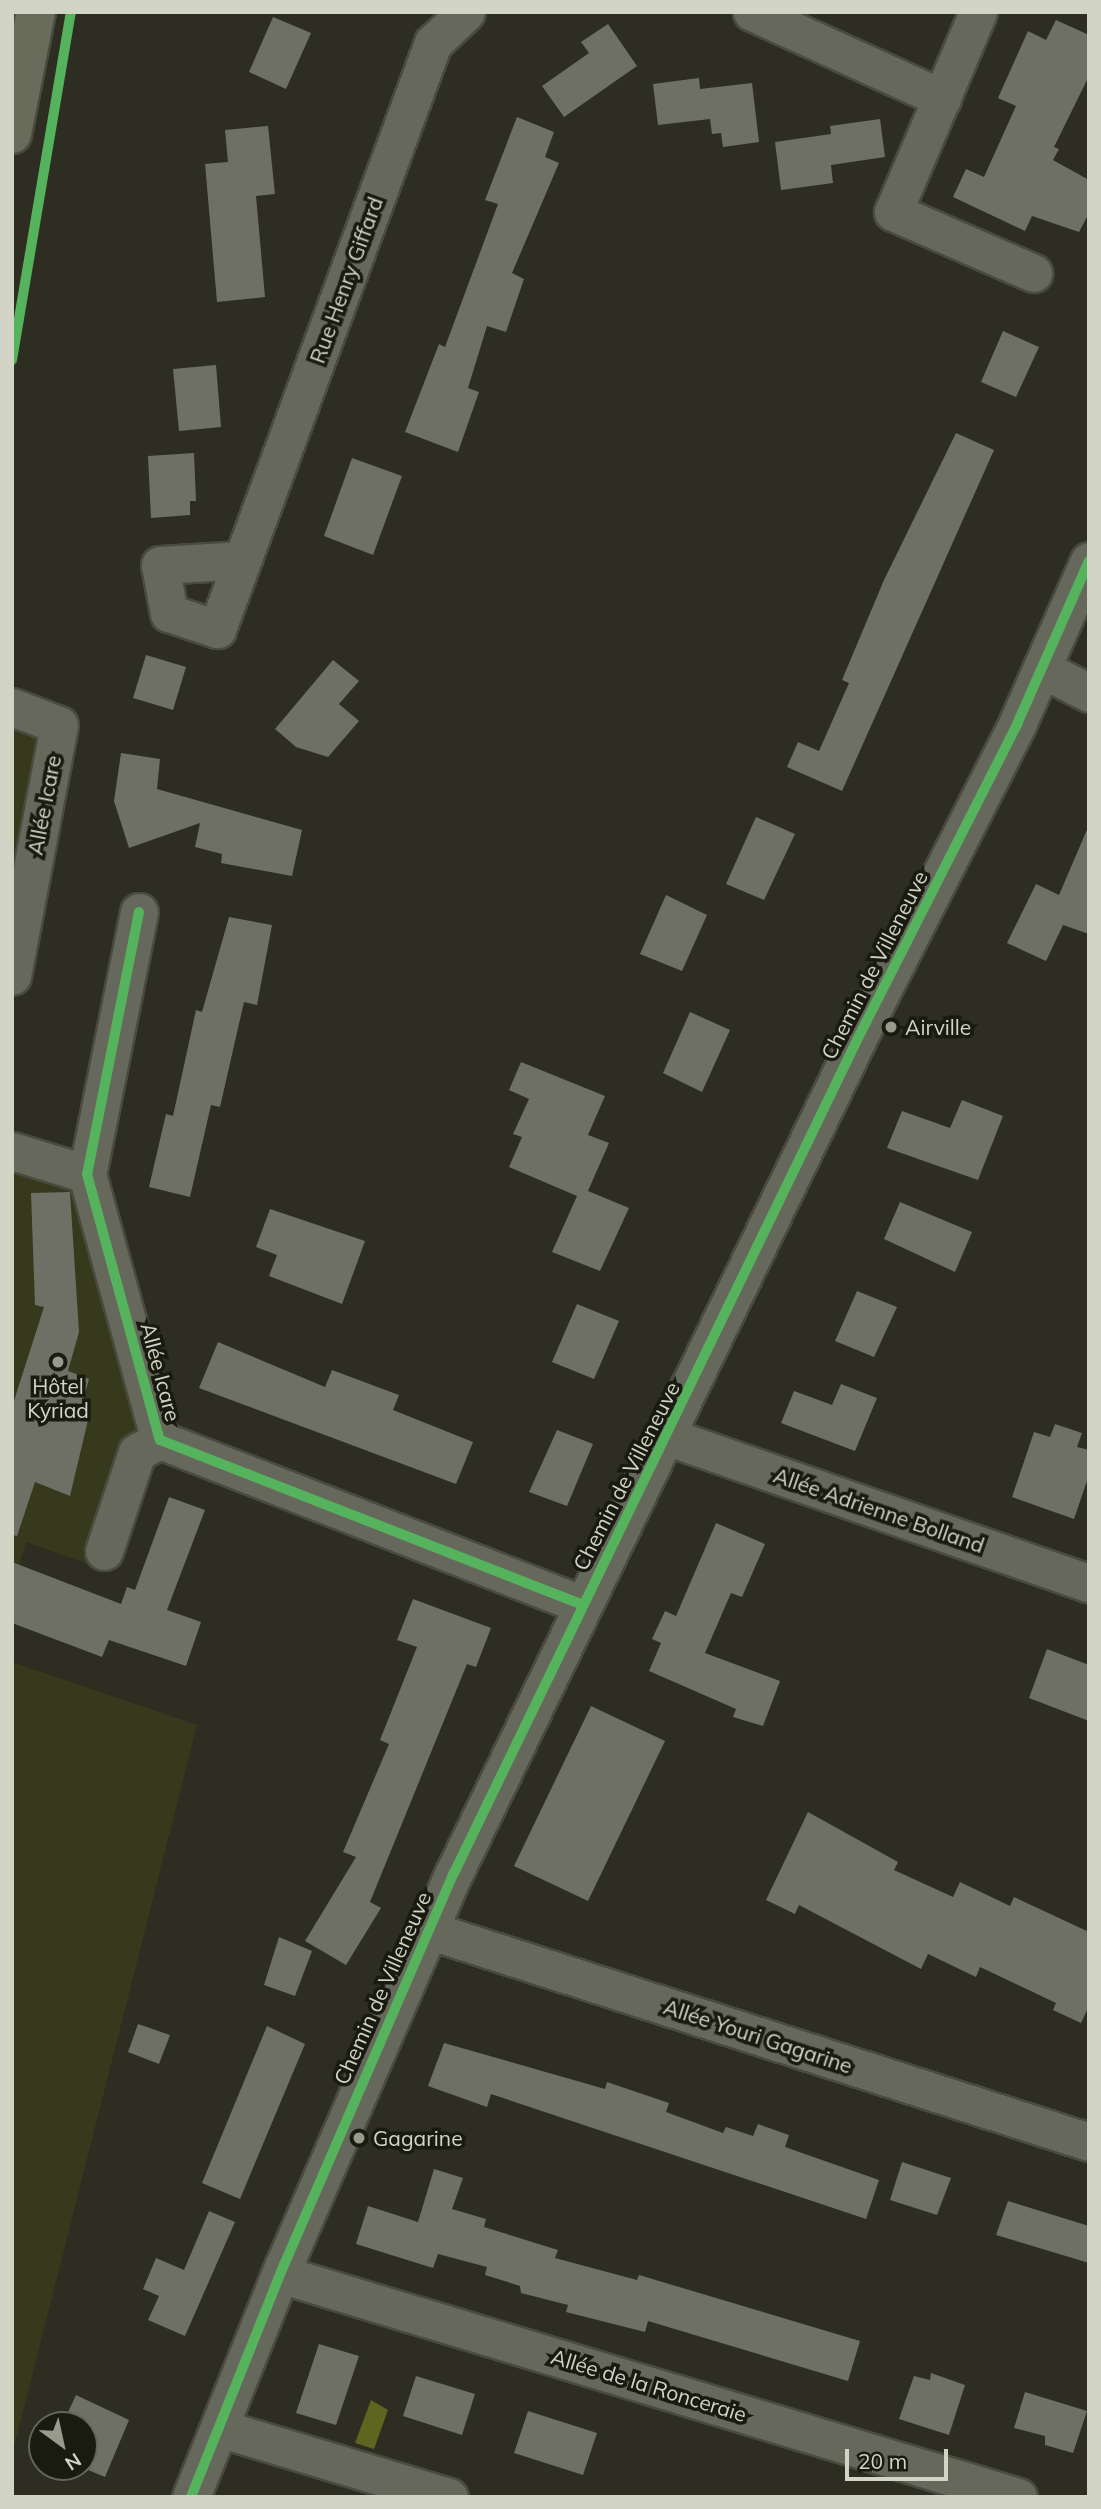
<!DOCTYPE html>
<html>
<head>
<meta charset="utf-8">
<style>
	body { margin:0 }
	#map { position:relative; width:1101px; height:2509px; overflow:hidden; background:#2d2e21; font-family:Mulish,sans-serif }
	div>[style] { position:absolute }
	.built>* { inset:0; background:#36391b }
	.water>* { inset:0; background:#5d651f }
	.building>* { inset:0; background:#6e7065 }
	.roads { filter:drop-shadow(2px 0 #4a4b3f) drop-shadow(-2px 0 #4a4b3f) drop-shadow(0 2px #4a4b3f) drop-shadow(0 -2px #4a4b3f) }
	.street>* { height:37px; margin:-18.5px; padding:0 18.5px; transform-origin:18.5px; border-radius:18.5px; background:#66685c }
	.primary>* { height:38px; margin:-19px; padding:0 19px; transform-origin:19px; border-radius:19px; background:#696b5b }
	.cycleway>* { height:10px; margin:-5px; padding:0 5px; transform-origin:5px; border-radius:5px; background:#56b35d }
	.dots>* { width:19px; height:19px; translate:-50% -50%; box-sizing:border-box; border:4px solid #191b10; border-radius:50% }
	span { translate:-50% -50%; white-space:nowrap; text-align:center; line-height:1.15; -webkit-text-stroke:7px #191b10; paint-order:stroke }
	.street-label { font-size:21px; color:#d2d5c6 }
	.poi-label { font-size:21px; color:#d2d5c6 }
	.left { translate:0 -50%; text-align:left }
	.frame { position:absolute; inset:0; border:14px solid #d2d5c6; pointer-events:none }
	.north { position:absolute; left:28px; top:2411px; width:70px; height:70px; box-sizing:border-box; background:#191b10; border:2px solid #636559; border-radius:50%; rotate:147deg; font-size:19px; font-weight:700; line-height:28px; text-align:center; color:#d2d5c6 }
	.north::after { content:''; display:block; margin:auto; width:24px; height:32px; background:#989b8c; clip-path:polygon(50% 0,100% 100%,50% 72%,0 100%) }
	.scale { position:absolute; left:845px; top:2449px; width:103px; height:32px; box-sizing:border-box; border:4px solid #d2d5c6; border-top:0; padding-left:9px; font-size:21px; line-height:24px; white-space:nowrap; color:#d2d5c6; -webkit-text-stroke:5px #191b10; paint-order:stroke }
</style>
</head>
<body>
<div id="map">
	<div class="built">
		<div style="clip-path:polygon(12px 707px,59px 725px,12px 976px)"></div>
		<div style="clip-path:polygon(12px 1151px,87px 1174px,168px 1423px,112px 1572px,26px 1542px,12px 1591px)"></div>
		<div style="clip-path:polygon(12px 1662px,197px 1725px,12px 2455px)"></div>
	</div>
	<div class="water">
		<div style="clip-path:polygon(371px 2400px,388px 2410px,374px 2449px,355px 2443px)"></div>
	</div>
	<div class="building">
		<div style="clip-path:polygon(273px 17px,311px 33px,286px 89px,249px 72px)"></div>
		<div style="clip-path:polygon(1056px 20px,1089px 35px,1089px 76px,1054px 147px,1059px 149px,1053px 160px,1089px 180px,1089px 213px,1079px 232px,1032px 216px,1025px 231px,953px 197px,966px 169px,984px 177px,1016px 106px,998px 98px,1028px 31px,1046px 40px)"></div>
		<div style="clip-path:polygon(608px 24px,637px 66px,564px 117px,542px 86px,589px 53px,581px 42px)"></div>
		<div style="clip-path:polygon(699px 78px,700px 89px,752px 83px,759px 142px,723px 147px,721px 133px,712px 134px,710px 119px,658px 125px,653px 84px)"></div>
		<div style="clip-path:polygon(517px 117px,554px 132px,545px 157px,559px 163px,512px 273px,524px 279px,506px 332px,487px 326px,468px 388px,479px 392px,458px 452px,405px 432px,439px 344px,445px 347px,498px 204px,485px 200px)"></div>
		<div style="clip-path:polygon(880px 119px,885px 157px,831px 165px,833px 183px,781px 190px,775px 142px,831px 134px,830px 126px)"></div>
		<div style="clip-path:polygon(268px 126px,275px 194px,256px 196px,265px 297px,217px 302px,205px 164px,228px 162px,225px 130px)"></div>
		<div style="clip-path:polygon(1003px 331px,1039px 347px,1016px 397px,981px 382px)"></div>
		<div style="clip-path:polygon(216px 365px,221px 427px,179px 431px,173px 369px)"></div>
		<div style="clip-path:polygon(956px 433px,994px 450px,842px 791px,787px 767px,798px 742px,819px 751px,849px 683px,842px 680px,884px 580px)"></div>
		<div style="clip-path:polygon(194px 453px,196px 501px,190px 501px,190px 515px,151px 518px,148px 456px)"></div>
		<div style="clip-path:polygon(352px 458px,402px 476px,373px 555px,324px 536px)"></div>
		<div style="clip-path:polygon(146px 655px,186px 667px,173px 710px,133px 698px)"></div>
		<div style="clip-path:polygon(333px 660px,359px 681px,339px 704px,359px 721px,328px 757px,296px 747px,275px 729px)"></div>
		<div style="clip-path:polygon(121px 753px,160px 759px,157px 789px,302px 830px,292px 876px,221px 863px,222px 854px,195px 847px,200px 823px,129px 848px,114px 801px)"></div>
		<div style="clip-path:polygon(756px 817px,795px 834px,764px 900px,726px 884px)"></div>
		<div style="clip-path:polygon(1089px 825px,1089px 934px,1063px 925px,1046px 961px,1007px 943px,1036px 884px,1059px 895px)"></div>
		<div style="clip-path:polygon(666px 895px,707px 915px,682px 971px,640px 954px)"></div>
		<div style="clip-path:polygon(229px 917px,272px 925px,257px 1005px,244px 1002px,220px 1107px,211px 1105px,190px 1197px,149px 1187px,166px 1114px,173px 1116px,196px 1010px,202px 1012px)"></div>
		<div style="clip-path:polygon(690px 1012px,730px 1030px,702px 1092px,663px 1073px)"></div>
		<div style="clip-path:polygon(521px 1062px,605px 1096px,588px 1135px,609px 1143px,588px 1191px,629px 1208px,600px 1271px,552px 1252px,577px 1196px,509px 1167px,522px 1137px,513px 1134px,529px 1099px,509px 1090px)"></div>
		<div style="clip-path:polygon(962px 1100px,1003px 1116px,978px 1180px,887px 1148px,902px 1111px,950px 1128px)"></div>
		<div style="clip-path:polygon(70px 1192px,79px 1332px,68px 1371px,89px 1379px,80px 1413px,89px 1416px,70px 1496px,35px 1482px,17px 1536px,12px 1535px,12px 1407px,44px 1307px,35px 1305px,31px 1193px)"></div>
		<div style="clip-path:polygon(900px 1202px,972px 1232px,955px 1272px,884px 1239px)"></div>
		<div style="clip-path:polygon(270px 1209px,365px 1241px,342px 1304px,269px 1276px,277px 1255px,256px 1247px)"></div>
		<div style="clip-path:polygon(857px 1291px,897px 1307px,874px 1357px,835px 1341px)"></div>
		<div style="clip-path:polygon(577px 1304px,619px 1321px,594px 1379px,552px 1362px)"></div>
		<div style="clip-path:polygon(218px 1342px,325px 1387px,332px 1370px,399px 1395px,393px 1410px,473px 1442px,456px 1484px,199px 1388px)"></div>
		<div style="clip-path:polygon(841px 1384px,877px 1398px,855px 1451px,781px 1423px,794px 1391px,832px 1405px)"></div>
		<div style="clip-path:polygon(1055px 1424px,1082px 1433px,1077px 1447px,1089px 1450px,1089px 1475px,1074px 1519px,1012px 1497px,1034px 1432px,1050px 1437px)"></div>
		<div style="clip-path:polygon(557px 1430px,593px 1444px,567px 1506px,529px 1492px)"></div>
		<div style="clip-path:polygon(169px 1497px,205px 1510px,167px 1610px,201px 1622px,186px 1666px,109px 1640px,102px 1657px,12px 1623px,12px 1562px,121px 1604px,127px 1587px,135px 1590px)"></div>
		<div style="clip-path:polygon(716px 1523px,765px 1544px,742px 1597px,731px 1593px,705px 1653px,780px 1681px,763px 1726px,733px 1717px,736px 1709px,649px 1671px,661px 1643px,652px 1639px,665px 1611px,676px 1616px)"></div>
		<div style="clip-path:polygon(413px 1599px,491px 1628px,476px 1667px,467px 1664px,370px 1902px,381px 1908px,346px 1965px,305px 1941px,356px 1857px,343px 1852px,389px 1744px,380px 1740px,417px 1647px,397px 1640px)"></div>
		<div style="clip-path:polygon(1047px 1649px,1089px 1665px,1089px 1721px,1029px 1698px)"></div>
		<div style="clip-path:polygon(591px 1706px,665px 1741px,588px 1901px,514px 1866px)"></div>
		<div style="clip-path:polygon(808px 1812px,898px 1862px,894px 1870px,953px 1897px,960px 1882px,1010px 1906px,1014px 1897px,1089px 1932px,1089px 2006px,1081px 2023px,1053px 2010px,1056px 2003px,980px 1967px,976px 1977px,928px 1954px,921px 1969px,799px 1905px,795px 1914px,766px 1900px)"></div>
		<div style="clip-path:polygon(279px 1937px,312px 1951px,295px 1996px,264px 1985px)"></div>
		<div style="clip-path:polygon(138px 2024px,170px 2035px,159px 2064px,128px 2052px)"></div>
		<div style="clip-path:polygon(267px 2026px,305px 2044px,240px 2199px,202px 2183px)"></div>
		<div style="clip-path:polygon(444px 2043px,605px 2089px,607px 2082px,669px 2103px,666px 2112px,723px 2133px,726px 2127px,753px 2136px,758px 2124px,789px 2135px,785px 2147px,879px 2180px,866px 2219px,491px 2094px,487px 2107px,428px 2086px)"></div>
		<div style="clip-path:polygon(902px 2162px,951px 2178px,937px 2215px,890px 2200px)"></div>
		<div style="clip-path:polygon(434px 2169px,463px 2178px,452px 2209px,486px 2219px,484px 2227px,558px 2250px,555px 2258px,637px 2280px,639px 2275px,860px 2341px,848px 2381px,648px 2321px,645px 2332px,566px 2312px,568px 2305px,521px 2293px,520px 2286px,485px 2275px,487px 2267px,438px 2254px,433px 2268px,356px 2244px,368px 2206px,418px 2222px)"></div>
		<div style="clip-path:polygon(1008px 2201px,1089px 2226px,1089px 2263px,996px 2235px)"></div>
		<div style="clip-path:polygon(209px 2211px,235px 2222px,185px 2336px,148px 2320px,159px 2296px,143px 2289px,156px 2258px,184px 2270px)"></div>
		<div style="clip-path:polygon(319px 2344px,359px 2356px,336px 2425px,296px 2413px)"></div>
		<div style="clip-path:polygon(931px 2373px,965px 2385px,949px 2435px,899px 2419px,914px 2376px,930px 2380px)"></div>
		<div style="clip-path:polygon(416px 2376px,475px 2394px,462px 2435px,403px 2416px)"></div>
		<div style="clip-path:polygon(1025px 2392px,1087px 2411px,1073px 2453px,1045px 2445px,1045px 2436px,1014px 2428px)"></div>
		<div style="clip-path:polygon(76px 2395px,129px 2420px,105px 2477px,81px 2467px,84px 2425px,62px 2425px)"></div>
		<div style="clip-path:polygon(528px 2411px,597px 2433px,583px 2475px,514px 2453px)"></div>
	</div>
	<div class="roads">
		<div class="street">
			<div style="left:752px;top:12px;width:209px;rotate:24.4deg"></div>
			<div style="left:978px;top:12px;width:217px;rotate:113deg"></div>
			<div style="left:893px;top:212px;width:153px;rotate:23.5deg"></div>
			<div style="left:242px;top:560px;width:82px;rotate:176.5deg"></div>
			<div style="left:160px;top:565px;width:49px;rotate:79.4deg"></div>
			<div style="left:169px;top:613px;width:51px;rotate:18.4deg"></div>
			<div style="left:217px;top:629px;width:625px;rotate:-69.77deg"></div>
			<div style="left:433px;top:43px;width:45px;rotate:-43.2deg"></div>
			<div style="left:1042px;top:669px;width:53px;rotate:27.1deg"></div>
			<div style="left:12px;top:707px;width:50px;rotate:21deg"></div>
			<div style="left:59px;top:725px;width:255px;rotate:100.6deg"></div>
			<div style="left:139px;top:912px;width:267px;rotate:101.2deg"></div>
			<div style="left:87px;top:1174px;width:276px;rotate:74.7deg"></div>
			<div style="left:160px;top:1440px;width:454px;rotate:21.3deg"></div>
			<div style="left:12px;top:1151px;width:78px;rotate:17deg"></div>
			<div style="left:669px;top:1437px;width:445px;rotate:19.2deg"></div>
			<div style="left:104px;top:1551px;width:104px;rotate:-71.6deg"></div>
			<div style="left:137px;top:1452px;width:26px;rotate:-28deg"></div>
			<div style="left:428px;top:1930px;width:694px;rotate:17.78deg"></div>
			<div style="left:280px;top:2274px;width:771px;rotate:16.81deg"></div>
			<div style="left:219px;top:2428px;width:240px;rotate:16.7deg"></div>
			<div style="left:191px;top:2497px;width:250px;rotate:-68.2deg"></div>
			<div style="left:284px;top:2265px;width:427px;rotate:-66.6deg"></div>
			<div style="left:454px;top:1873px;width:925px;rotate:-64.18deg"></div>
			<div style="left:857px;top:1040px;width:356px;rotate:-63.1deg"></div>
			<div style="left:1018px;top:722px;width:176px;rotate:-66.2deg"></div>
		</div>
		<div class="primary">
			<div style="left:12px;top:134px;width:124px;rotate:-78.9deg"></div>
		</div>
	</div>
	<div class="cycleway">
		<div style="left:12px;top:360px;width:353px;rotate:-80.4deg"></div>
		<div style="left:139px;top:912px;width:267px;rotate:101.2deg"></div>
		<div style="left:87px;top:1174px;width:276px;rotate:74.7deg"></div>
		<div style="left:160px;top:1440px;width:454px;rotate:21.3deg"></div>
		<div style="left:191px;top:2497px;width:250px;rotate:-68.2deg"></div>
		<div style="left:284px;top:2265px;width:427px;rotate:-66.6deg"></div>
		<div style="left:454px;top:1873px;width:925px;rotate:-64.18deg"></div>
		<div style="left:857px;top:1040px;width:356px;rotate:-63.1deg"></div>
		<div style="left:1018px;top:722px;width:176px;rotate:-66.2deg"></div>
	</div>
	<div class="dots">
		<div style="left:891px;top:1027px;background:#989b8c"></div>
		<div style="left:58px;top:1362px;background:#989b8c"></div>
		<div style="left:359px;top:2138px;background:#989b8c"></div>
	</div>
	<div class="street-label">
		<span style="left:346px;top:280px;rotate:-70deg">Rue Henry Giffard</span>
		<span style="left:44px;top:805px;rotate:-79deg">Allée Icare</span>
		<span style="left:874px;top:965px;rotate:-63deg">Chemin de Villeneuve</span>
		<span style="left:161px;top:1372px;rotate:75deg">Allée Icare</span>
		<span style="left:626px;top:1476px;rotate:-63deg">Chemin de Villeneuve</span>
		<span style="left:879px;top:1510px;rotate:19deg">Allée Adrienne Bolland</span>
		<span style="left:382px;top:1988px;rotate:-66deg">Chemin de Villeneuve</span>
		<span style="left:758px;top:2036px;rotate:18deg">Allée Youri Gagarine</span>
		<span style="left:649px;top:2385px;rotate:17deg">Allée de la Ronceraie</span>
	</div>
	<div class="poi-label">
		<span class="left" style="left:905px;top:1027px">Airville</span>
		<span style="left:58px;top:1398px">Hôtel<br>Kyriad</span>
		<span class="left" style="left:373px;top:2138px">Gagarine</span>
	</div>
	<div class="frame"></div>
	<div class="north">N</div>
	<div class="scale">20 m</div>
</div>
</body>
</html>
